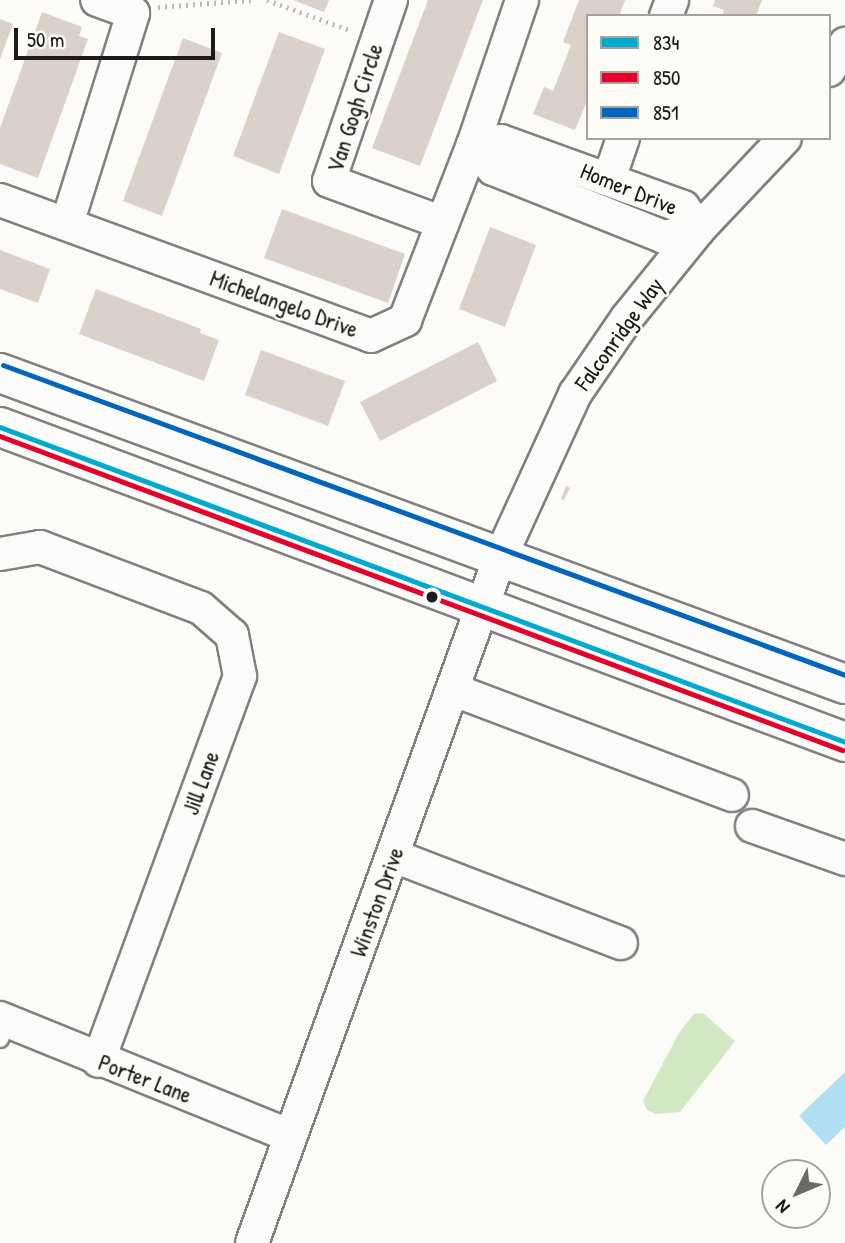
<!DOCTYPE html>
<html>
<head>
<meta charset="utf-8">
<style>
	body { margin:0 }
	#map { position:relative; width:845px; height:1243px; overflow:hidden; background:#fcfbf8; font-family:"Patrick Hand",sans-serif }
	div>[style] { position:absolute }
	.green>* { inset:0; background:#d2e8c2 }
	.water>* { inset:0; background:#b0dff3 }
	.building>* { inset:0; background:#dad2ca }
	.path>* { height:4.5px; margin-top:-2.25px; transform-origin:0; background:repeating-linear-gradient(90deg,#bbbab8 0 2px,transparent 0 7px) }
	.roads { filter:drop-shadow(2px 0 #81807f) drop-shadow(-2px 0 #81807f) drop-shadow(0 2px #81807f) drop-shadow(0 -2px #81807f) }
	.service>* { height:16px; margin:-8px; padding:0 8px; transform-origin:8px; border-radius:8px; background:#fbfbf9 }
	.minor>* { height:32px; margin:-16px; padding:0 16px; transform-origin:16px; border-radius:16px; background:#fbfbf9 }
	.secondary>* { height:38px; margin:-19px; padding:0 19px; transform-origin:19px; border-radius:19px; background:#fbfbf9 }
	.bus-1>* { height:5px; margin:-2.5px; padding:0 2.5px; transform-origin:2.5px; border-radius:2.5px; background:#00a9ce }
	.bus-2>* { height:5px; margin:-2.5px; padding:0 2.5px; transform-origin:2.5px; border-radius:2.5px; background:#e4002b }
	.bus-3>* { height:5px; margin:-2.5px; padding:0 2.5px; transform-origin:2.5px; border-radius:2.5px; background:#0065bd }
	.dots>* { width:19px; height:19px; translate:-50% -50%; box-sizing:border-box; border:4px solid #fdfcf7; border-radius:50% }
	span { translate:-50% -50%; white-space:nowrap; text-align:center; line-height:1.15; -webkit-text-stroke:5px #fdfcf7; paint-order:stroke }
	.street-label { font-size:23px; color:#1c1c1c }
	.legend { position:absolute; left:586px; top:14px; width:245px; height:126px; box-sizing:border-box; background:#fdfcf7; border:2px solid #a3a29f; margin:0; padding:9px 12px; list-style:none; font-size:21px; color:#1c1c1c }
	.legend li { display:flex; align-items:center; gap:14px; height:35px }
	.legend b { width:35px; border:2px solid #a3a29f }
	.north { position:absolute; left:761px; top:1159px; width:70px; height:70px; box-sizing:border-box; background:#fdfcf7; border:2px solid #a3a29f; border-radius:50%; rotate:227deg; font-size:19px; font-weight:700; line-height:28px; text-align:center; color:#1c1c1c }
	.north::after { content:''; display:block; margin:auto; width:24px; height:32px; background:#6a6a69; clip-path:polygon(50% 0,100% 100%,50% 72%,0 100%) }
	.scale { position:absolute; left:14px; top:28px; width:201px; height:32px; box-sizing:border-box; border:4px solid #1c1c1c; border-top:0; padding-left:9px; font-size:21px; line-height:24px; white-space:nowrap; color:#1c1c1c; -webkit-text-stroke:5px #fdfcf7; paint-order:stroke }
</style>
</head>
<body>
<div id="map">
	<div class="green">
		<div style="clip-path:polygon(703px 1013px,735px 1041px,680px 1112px,656px 1114px,647px 1110px,643px 1101px,679px 1033px,694px 1014px)"></div>
	</div>
	<div class="water">
		<div style="clip-path:polygon(845px 1072px,845px 1127px,826px 1145px,799px 1116px)"></div>
	</div>
	<div class="building">
		<div style="clip-path:polygon(293px 0,329px 0,324px 12px)"></div>
		<div style="clip-path:polygon(428px 0,483px 0,420px 166px,372px 148px)"></div>
		<div style="clip-path:polygon(579px 0,625px 0,619px 16px,588px 16px,588px 99px,575px 130px,533px 114px,544px 87px,553px 91px,571px 45px,563px 42px)"></div>
		<div style="clip-path:polygon(715px 0,762px 0,756px 16px,722px 16px,724px 10px,713px 6px)"></div>
		<div style="clip-path:polygon(42px 12px,82px 27px,79px 36px,88px 39px,38px 178px,0 164px,0 128px)"></div>
		<div style="clip-path:polygon(0 19px,13px 24px,0 59px)"></div>
		<div style="clip-path:polygon(279px 32px,325px 49px,279px 174px,233px 156px)"></div>
		<div style="clip-path:polygon(183px 38px,222px 53px,162px 216px,123px 201px)"></div>
		<div style="clip-path:polygon(282px 209px,405px 254px,388px 303px,264px 258px)"></div>
		<div style="clip-path:polygon(490px 227px,536px 245px,505px 327px,459px 309px)"></div>
		<div style="clip-path:polygon(0 250px,50px 269px,38px 303px,0 289px)"></div>
		<div style="clip-path:polygon(96px 289px,201px 329px,200px 333px,219px 340px,204px 381px,79px 334px)"></div>
		<div style="clip-path:polygon(478px 342px,497px 381px,380px 441px,360px 402px)"></div>
		<div style="clip-path:polygon(261px 350px,345px 381px,328px 426px,245px 395px)"></div>
		<div style="clip-path:polygon(566px 486px,570px 488px,564px 500px,561px 499px)"></div>
	</div>
	<div class="path">
		<div style="left:267px;top:0;width:90px;rotate:20deg"></div>
		<div style="left:158px;top:7px;width:93px;rotate:-4.3deg"></div>
	</div>
	<div class="roads">
		<div class="service">
			<div style="left:0;top:1039px;width:17px;rotate:-66deg"></div>
		</div>
		<div class="minor">
			<div style="left:391px;top:0;width:191px;rotate:108.9deg"></div>
			<div style="left:329px;top:181px;width:121px;rotate:20.2deg"></div>
			<div style="left:666px;top:16px;width:17px;rotate:-69deg"></div>
			<div style="left:829px;top:70px;width:31px;rotate:-58deg"></div>
			<div style="left:501px;top:141px;width:194px;rotate:19.9deg"></div>
			<div style="left:683px;top:207px;width:27px;rotate:54deg"></div>
			<div style="left:699px;top:229px;width:36px;rotate:167deg"></div>
			<div style="left:664px;top:237px;width:184px;rotate:-158.3deg"></div>
			<div style="left:493px;top:169px;width:31px;rotate:-130deg"></div>
			<div style="left:473px;top:145px;width:28px;rotate:-8deg"></div>
			<div style="left:609px;top:179px;width:43px;rotate:-71.1deg"></div>
			<div style="left:0;top:200px;width:395px;rotate:20.1deg"></div>
			<div style="left:371px;top:336px;width:38px;rotate:-25deg"></div>
			<div style="left:405px;top:320px;width:188px;rotate:-68.8deg"></div>
			<div style="left:473px;top:145px;width:153px;rotate:-71.3deg"></div>
			<div style="left:67px;top:224px;width:221px;rotate:-72.6deg"></div>
			<div style="left:133px;top:13px;width:38px;rotate:-160deg"></div>
			<div style="left:0;top:554px;width:41px;rotate:-9.9deg"></div>
			<div style="left:40px;top:547px;width:172px;rotate:20.8deg"></div>
			<div style="left:201px;top:608px;width:41px;rotate:41.1deg"></div>
			<div style="left:232px;top:635px;width:42px;rotate:79deg"></div>
			<div style="left:240px;top:676px;width:410px;rotate:110.2deg"></div>
			<div style="left:454px;top:690px;width:297px;rotate:20.7deg"></div>
			<div style="left:752px;top:826px;width:99px;rotate:19.5deg"></div>
			<div style="left:394px;top:856px;width:243px;rotate:21deg"></div>
			<div style="left:0;top:1018px;width:313px;rotate:22.1deg"></div>
			<div style="left:252px;top:1243px;width:726px;rotate:-70.12deg"></div>
			<div style="left:499px;top:560px;width:183px;rotate:-65.4deg"></div>
			<div style="left:575px;top:394px;width:92px;rotate:-55.6deg"></div>
			<div style="left:627px;top:318px;width:114px;rotate:-51deg"></div>
			<div style="left:699px;top:229px;width:125px;rotate:-46.6deg"></div>
		</div>
		<div class="secondary">
			<div style="left:0;top:373px;width:900px;rotate:20.21deg"></div>
			<div style="left:0;top:427px;width:902px;rotate:20.44deg"></div>
		</div>
	</div>
	<div class="bus-1">
		<div style="left:0;top:427px;width:902px;rotate:20.44deg"></div>
	</div>
	<div class="bus-2">
		<div style="left:0;top:436px;width:899px;rotate:20.45deg"></div>
	</div>
	<div class="bus-3">
		<div style="left:3px;top:365px;width:897px;rotate:20.21deg"></div>
	</div>
	<div class="dots">
		<div style="left:432px;top:597px;background:#1c1c1c"></div>
	</div>
	<div class="street-label">
		<span style="left:355px;top:108px;rotate:-72deg">Van Gogh Circle</span>
		<span style="left:629px;top:189px;rotate:22deg">Homer Drive</span>
		<span style="left:284px;top:304px;rotate:20deg">Michelangelo Drive</span>
		<span style="left:619px;top:334px;rotate:-54deg">Falconridge Way</span>
		<span style="left:201px;top:783px;rotate:-70deg">Jill Lane</span>
		<span style="left:377px;top:902px;rotate:-70deg">Winston Drive</span>
		<span style="left:145px;top:1079px;rotate:21deg">Porter Lane</span>
	</div>
	<ul class="legend">
	<li><b style="height:9px;background:#00a9ce"></b>834</li>
	<li><b style="height:9px;background:#e4002b"></b>850</li>
	<li><b style="height:9px;background:#0065bd"></b>851</li>
	</ul>
	<div class="north">N</div>
	<div class="scale">50 m</div>
</div>
</body>
</html>
